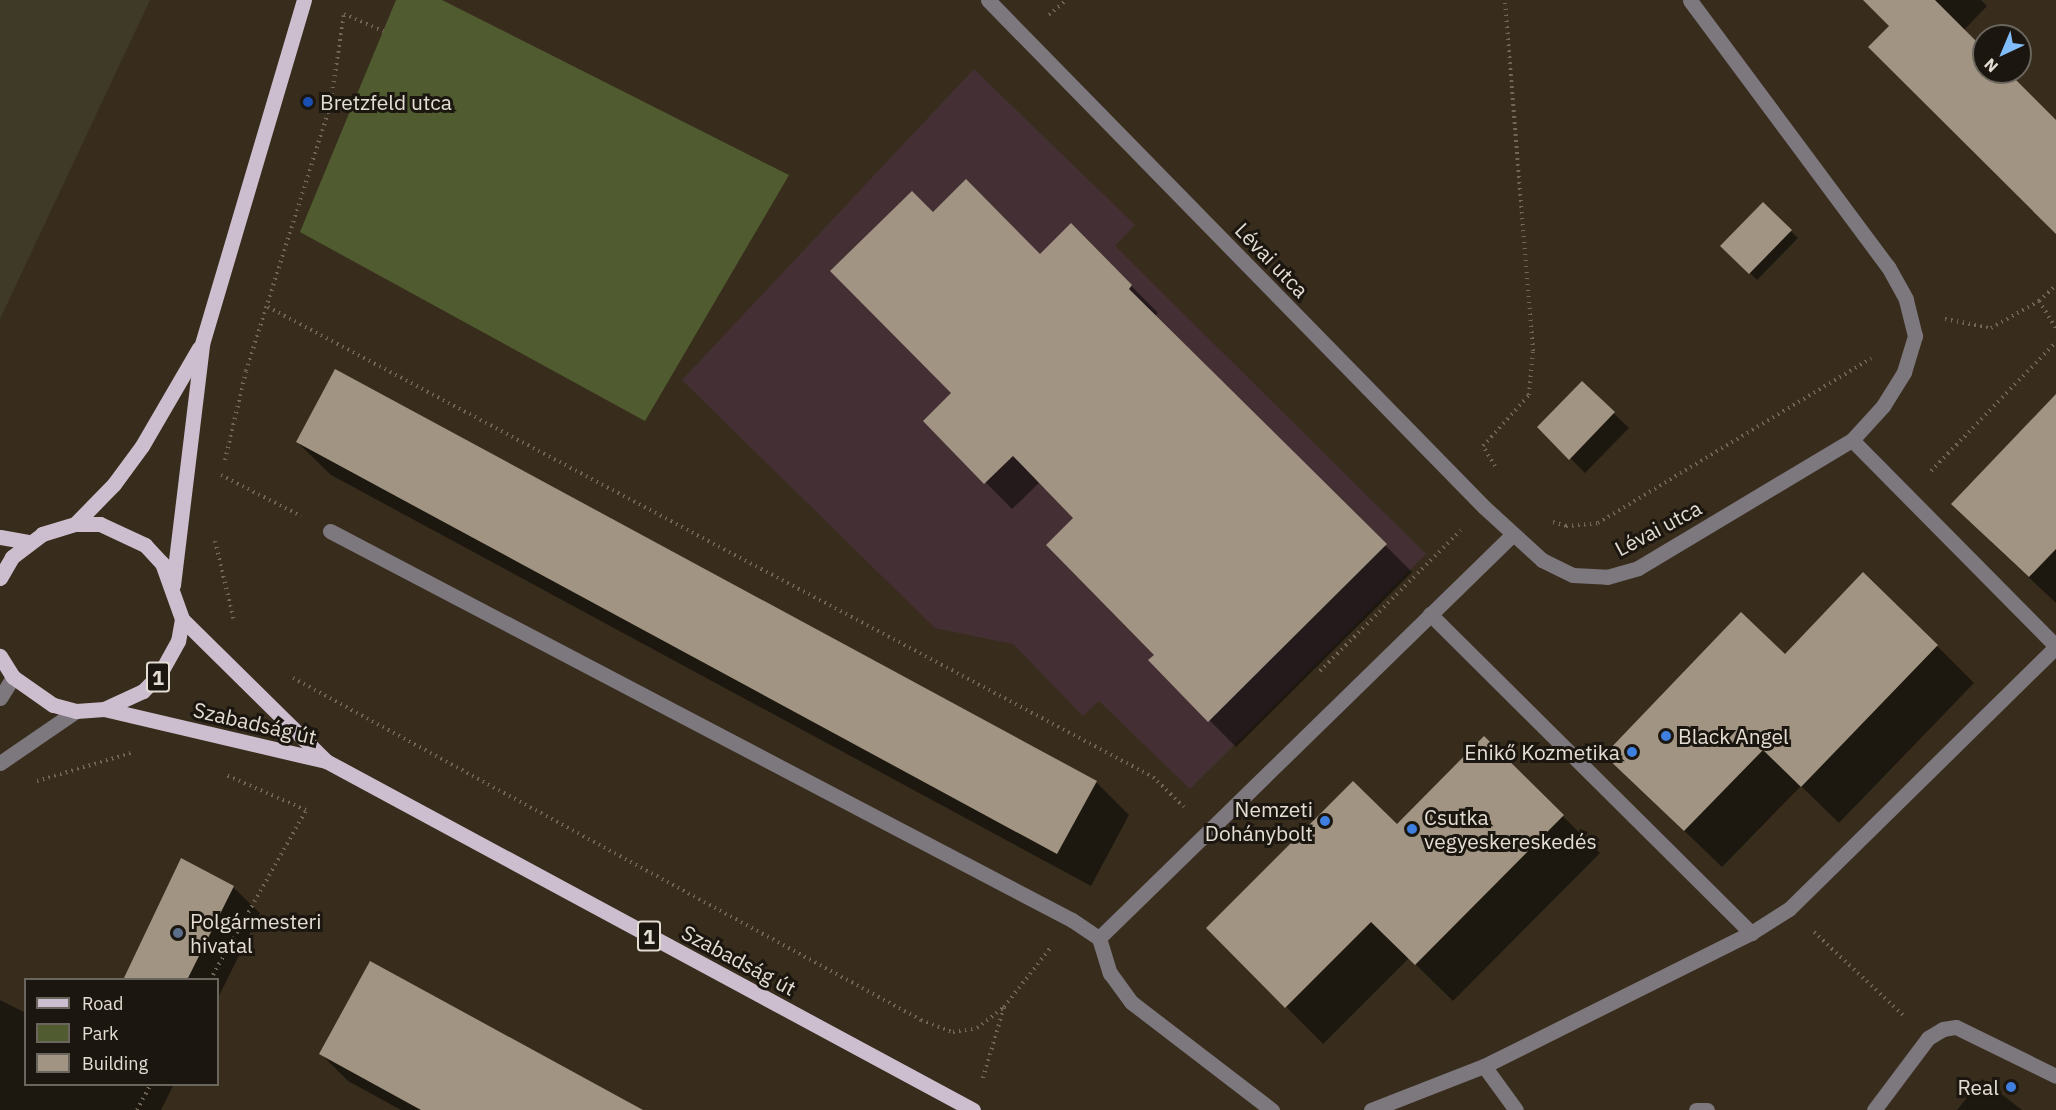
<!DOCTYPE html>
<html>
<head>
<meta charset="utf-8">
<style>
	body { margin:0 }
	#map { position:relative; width:2056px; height:1110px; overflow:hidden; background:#382d1d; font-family:"IBM Plex Sans",sans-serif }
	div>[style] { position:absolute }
	.commercial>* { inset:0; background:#3f3928 }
	.education>* { inset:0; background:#443034 }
	.green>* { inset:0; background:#505c2f }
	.shadow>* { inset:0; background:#0007 }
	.building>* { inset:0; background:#a29482 }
	.path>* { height:4px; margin-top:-2px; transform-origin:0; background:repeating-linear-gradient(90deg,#716759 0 1.5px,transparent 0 6px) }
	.minor>* { height:15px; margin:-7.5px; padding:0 7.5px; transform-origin:7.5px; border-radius:7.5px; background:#7d777e }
	.major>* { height:15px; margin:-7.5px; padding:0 7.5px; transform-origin:7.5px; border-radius:7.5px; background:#ccbece }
	.dots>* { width:16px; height:16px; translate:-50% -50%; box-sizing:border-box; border:3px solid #1b160f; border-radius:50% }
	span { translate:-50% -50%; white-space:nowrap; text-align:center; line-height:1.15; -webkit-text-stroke:6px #1b160f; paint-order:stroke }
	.shield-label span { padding:2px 4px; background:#1b160f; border:2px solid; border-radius:4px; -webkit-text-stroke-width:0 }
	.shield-label { font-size:20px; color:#e4ddd3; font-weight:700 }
	.poi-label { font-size:21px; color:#e4ddd3 }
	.left { translate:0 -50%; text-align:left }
	.right { translate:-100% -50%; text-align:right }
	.street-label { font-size:21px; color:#e4ddd3 }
	.legend { position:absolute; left:24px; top:978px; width:195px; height:108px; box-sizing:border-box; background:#1b160f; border:2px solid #6b665d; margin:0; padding:8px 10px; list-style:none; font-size:18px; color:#e4ddd3 }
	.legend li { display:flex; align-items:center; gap:12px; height:30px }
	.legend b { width:30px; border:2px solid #6b665d }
	.north { position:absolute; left:1972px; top:24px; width:60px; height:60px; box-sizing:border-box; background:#1b160f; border:2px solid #6b665d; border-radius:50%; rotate:224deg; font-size:16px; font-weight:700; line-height:24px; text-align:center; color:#e4ddd3 }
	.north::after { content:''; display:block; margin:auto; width:21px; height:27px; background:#81bdfa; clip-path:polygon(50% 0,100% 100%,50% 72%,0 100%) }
</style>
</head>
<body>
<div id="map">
	<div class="commercial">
		<div style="clip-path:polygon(0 0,150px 0,0 319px)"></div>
	</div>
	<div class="education">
		<div style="clip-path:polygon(974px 69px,1135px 225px,1115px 246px,1426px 554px,1190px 789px,1099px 701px,1083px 716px,1013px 644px,935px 628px,682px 380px)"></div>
	</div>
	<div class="green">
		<div style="clip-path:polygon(396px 0,442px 0,789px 175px,645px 421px,300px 232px)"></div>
	</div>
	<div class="shadow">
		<div style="clip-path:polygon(1864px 0,1981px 0,1987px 6px,1964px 30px,1984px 51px,1984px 72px,2005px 72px,2056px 122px,2056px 232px,1891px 26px)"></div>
		<div style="clip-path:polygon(1763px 205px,1798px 238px,1757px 280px,1722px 246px)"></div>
		<div style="clip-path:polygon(933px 214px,1040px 256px,1071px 225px,1158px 313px,1155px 316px,1412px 572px,1236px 747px,1150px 660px,1156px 655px,1076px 518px,1040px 482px,1012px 509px,925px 421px,953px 393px)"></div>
		<div style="clip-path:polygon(336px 371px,1096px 782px,1129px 815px,1091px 886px,331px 475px,297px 442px)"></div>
		<div style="clip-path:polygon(1582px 383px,1629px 428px,1585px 473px,1539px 427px)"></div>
		<div style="clip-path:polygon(2056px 396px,2056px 603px,1990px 541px)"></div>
		<div style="clip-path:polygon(1937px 646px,1974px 683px,1839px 823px,1801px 786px,1722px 867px,1644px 792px,1785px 656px)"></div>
		<div style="clip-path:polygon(1484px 738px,1600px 853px,1453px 1001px,1409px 958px,1323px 1044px,1208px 928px,1397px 826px)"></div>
		<div style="clip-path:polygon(233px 887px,260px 913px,218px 998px,218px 980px,124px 980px)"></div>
		<div style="clip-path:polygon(0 1000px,26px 1013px,26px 1084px,174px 1084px,161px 1110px,0 1110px)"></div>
		<div style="clip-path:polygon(321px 1054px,640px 1110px,401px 1110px,348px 1081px)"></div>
		<div style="clip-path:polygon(1982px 1079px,2022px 1110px,1957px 1110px)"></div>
	</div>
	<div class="building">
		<div style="clip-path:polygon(1863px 0,1935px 0,1984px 49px,1984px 72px,2008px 72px,2056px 120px,2056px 234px,1868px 47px,1889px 26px)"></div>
		<div style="clip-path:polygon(966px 179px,1040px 254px,1071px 223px,1132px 285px,1129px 289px,1387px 544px,1208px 722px,1148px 660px,1154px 655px,1046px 545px,1073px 518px,1013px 456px,984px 484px,923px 421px,951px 393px,830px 271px,912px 191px,933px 212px)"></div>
		<div style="clip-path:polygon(1763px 202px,1792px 230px,1749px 274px,1720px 246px)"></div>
		<div style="clip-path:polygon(335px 369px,1097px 781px,1057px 854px,296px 442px)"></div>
		<div style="clip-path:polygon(1582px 381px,1615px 412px,1569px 460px,1537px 427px)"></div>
		<div style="clip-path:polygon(2056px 394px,2056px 549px,2029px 577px,1951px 504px)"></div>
		<div style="clip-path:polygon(1863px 572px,1938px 645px,1801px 787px,1763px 750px,1684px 831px,1604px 755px,1741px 612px,1785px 654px)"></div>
		<div style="clip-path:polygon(1484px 736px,1564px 815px,1415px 965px,1371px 922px,1285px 1008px,1206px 928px,1353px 781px,1397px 824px)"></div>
		<div style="clip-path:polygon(181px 858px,234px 886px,187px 980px,123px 980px)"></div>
		<div style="clip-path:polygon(370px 961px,643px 1110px,421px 1110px,319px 1054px)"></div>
	</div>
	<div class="path">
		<div style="left:1049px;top:15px;width:23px;rotate:-41deg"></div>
		<div style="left:2039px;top:301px;width:32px;rotate:58deg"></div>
		<div style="left:268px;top:307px;width:1002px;rotate:27.97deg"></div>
		<div style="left:1153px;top:777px;width:43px;rotate:44.1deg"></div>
		<div style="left:1945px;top:319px;width:47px;rotate:11.1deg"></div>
		<div style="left:1991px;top:328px;width:55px;rotate:-29.4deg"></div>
		<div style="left:2039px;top:301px;width:23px;rotate:-43deg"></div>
		<div style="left:225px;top:460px;width:91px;rotate:-76.7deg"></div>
		<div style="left:246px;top:371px;width:278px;rotate:-72.4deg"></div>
		<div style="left:330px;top:106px;width:93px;rotate:-81.3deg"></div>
		<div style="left:344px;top:14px;width:43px;rotate:23.6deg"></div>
		<div style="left:1495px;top:466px;width:23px;rotate:-121deg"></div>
		<div style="left:1483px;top:446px;width:69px;rotate:-48deg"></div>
		<div style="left:1529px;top:395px;width:44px;rotate:-84.8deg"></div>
		<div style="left:1533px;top:351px;width:352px;rotate:-94.6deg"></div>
		<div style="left:1931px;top:471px;width:180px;rotate:-45.9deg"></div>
		<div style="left:221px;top:475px;width:90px;rotate:27.1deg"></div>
		<div style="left:1553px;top:522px;width:14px;rotate:17deg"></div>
		<div style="left:1566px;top:526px;width:32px;rotate:-5deg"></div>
		<div style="left:1598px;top:523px;width:319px;rotate:-31.1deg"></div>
		<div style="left:215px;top:541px;width:82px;rotate:76.6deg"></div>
		<div style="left:1320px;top:671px;width:199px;rotate:-45deg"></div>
		<div style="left:293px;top:678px;width:715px;rotate:28.57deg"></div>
		<div style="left:921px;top:1020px;width:34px;rotate:21deg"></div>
		<div style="left:953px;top:1032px;width:24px;rotate:-9deg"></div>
		<div style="left:977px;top:1028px;width:34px;rotate:-38deg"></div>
		<div style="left:1004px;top:1007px;width:76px;rotate:-51.9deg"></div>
		<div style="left:37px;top:781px;width:101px;rotate:-16.6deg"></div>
		<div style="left:1814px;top:932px;width:122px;rotate:43deg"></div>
		<div style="left:210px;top:980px;width:195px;rotate:-60.5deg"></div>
		<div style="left:306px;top:810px;width:87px;rotate:-156.4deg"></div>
		<div style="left:983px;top:1078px;width:74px;rotate:-73.5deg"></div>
		<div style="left:137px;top:1110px;width:30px;rotate:-62deg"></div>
	</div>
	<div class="minor">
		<div style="left:988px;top:0;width:709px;rotate:45.63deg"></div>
		<div style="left:1484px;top:507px;width:79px;rotate:42.4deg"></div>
		<div style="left:1542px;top:560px;width:34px;rotate:26deg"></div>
		<div style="left:1573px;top:575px;width:34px;rotate:3deg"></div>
		<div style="left:1607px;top:577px;width:32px;rotate:-16deg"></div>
		<div style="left:1638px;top:568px;width:249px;rotate:-30.9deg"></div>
		<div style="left:1852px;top:440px;width:46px;rotate:-47.6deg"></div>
		<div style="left:1883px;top:406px;width:40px;rotate:-58deg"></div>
		<div style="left:1904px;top:372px;width:38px;rotate:-73deg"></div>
		<div style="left:1915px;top:336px;width:38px;rotate:-104deg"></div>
		<div style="left:1906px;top:299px;width:37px;rotate:-119deg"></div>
		<div style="left:1888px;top:267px;width:332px;rotate:-126.6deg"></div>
		<div style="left:1852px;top:440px;width:289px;rotate:45.3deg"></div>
		<div style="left:330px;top:531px;width:838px;rotate:27.67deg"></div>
		<div style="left:1072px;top:920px;width:32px;rotate:34deg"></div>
		<div style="left:1099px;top:938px;width:37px;rotate:73deg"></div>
		<div style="left:1110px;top:973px;width:36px;rotate:54deg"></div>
		<div style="left:1131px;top:1002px;width:178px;rotate:37.5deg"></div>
		<div style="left:1430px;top:614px;width:453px;rotate:44.8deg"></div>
		<div style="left:0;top:698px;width:25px;rotate:-58deg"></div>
		<div style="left:0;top:763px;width:92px;rotate:-34.4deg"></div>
		<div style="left:1099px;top:938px;width:578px;rotate:-44.3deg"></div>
		<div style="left:1484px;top:1066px;width:54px;rotate:54deg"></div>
		<div style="left:1371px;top:1110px;width:121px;rotate:-21.3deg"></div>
		<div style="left:1484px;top:1066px;width:298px;rotate:-26.5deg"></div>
		<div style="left:1751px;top:933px;width:45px;rotate:-32.3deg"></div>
		<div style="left:1789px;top:909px;width:374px;rotate:-44.5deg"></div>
		<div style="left:1696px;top:1110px;width:11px"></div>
		<div style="left:1874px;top:1110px;width:90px;rotate:-53.1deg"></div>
		<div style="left:1928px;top:1038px;width:17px;rotate:-31deg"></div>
		<div style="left:1943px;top:1029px;width:13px;rotate:-9deg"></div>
		<div style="left:1956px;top:1027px;width:111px;rotate:26.1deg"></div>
	</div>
	<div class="major">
		<div style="left:75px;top:524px;width:56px;rotate:-45.7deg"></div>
		<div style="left:114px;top:484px;width:47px;rotate:-53.6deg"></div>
		<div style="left:142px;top:446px;width:113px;rotate:-59.8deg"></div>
		<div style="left:0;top:537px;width:27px;rotate:10deg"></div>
		<div style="left:0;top:578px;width:24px;rotate:-60deg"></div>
		<div style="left:12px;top:557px;width:38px;rotate:-37deg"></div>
		<div style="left:42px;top:534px;width:34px;rotate:-17deg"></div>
		<div style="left:75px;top:524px;width:25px"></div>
		<div style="left:100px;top:524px;width:50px;rotate:25deg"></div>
		<div style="left:145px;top:545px;width:25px;rotate:47deg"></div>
		<div style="left:162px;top:563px;width:59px;rotate:70.3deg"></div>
		<div style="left:182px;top:619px;width:22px;rotate:100deg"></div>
		<div style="left:178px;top:641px;width:39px;rotate:119deg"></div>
		<div style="left:159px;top:675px;width:23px;rotate:135deg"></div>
		<div style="left:143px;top:691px;width:43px;rotate:155.2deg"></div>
		<div style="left:104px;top:709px;width:28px;rotate:176deg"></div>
		<div style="left:76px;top:711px;width:24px;rotate:-165deg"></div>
		<div style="left:53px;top:705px;width:49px;rotate:-145deg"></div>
		<div style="left:13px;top:677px;width:25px;rotate:-122deg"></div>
		<div style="left:173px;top:585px;width:243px;rotate:-83.1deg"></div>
		<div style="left:202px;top:344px;width:359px;rotate:-73.5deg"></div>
		<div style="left:182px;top:619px;width:202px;rotate:44.6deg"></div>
		<div style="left:104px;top:709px;width:228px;rotate:13.2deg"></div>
		<div style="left:326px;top:761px;width:735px;rotate:28.34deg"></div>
	</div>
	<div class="dots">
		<div style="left:308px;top:102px;background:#1a4fb4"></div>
		<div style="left:1666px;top:736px;background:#3f7fe0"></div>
		<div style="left:1632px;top:752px;background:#3f7fe0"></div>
		<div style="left:1325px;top:821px;background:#3f7fe0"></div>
		<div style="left:1412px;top:829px;background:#3f7fe0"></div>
		<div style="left:178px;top:933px;background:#5c6f8a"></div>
		<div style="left:2011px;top:1087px;background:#3f7fe0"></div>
	</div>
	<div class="shield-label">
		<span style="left:158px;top:677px">1</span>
		<span style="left:649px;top:936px">1</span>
	</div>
	<div class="poi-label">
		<span class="left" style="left:320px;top:102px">Bretzfeld utca</span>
		<span class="left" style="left:1678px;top:736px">Black Angel</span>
		<span class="right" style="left:1620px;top:752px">Enikő Kozmetika</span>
		<span class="right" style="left:1313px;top:821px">Nemzeti<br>Dohánybolt</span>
		<span class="left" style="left:1424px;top:829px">Csutka<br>vegyeskereskedés</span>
		<span class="left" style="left:190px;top:933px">Polgármesteri<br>hivatal</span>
		<span class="right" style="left:1999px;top:1087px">Real</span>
	</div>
	<div class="street-label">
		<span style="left:1272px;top:260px;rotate:46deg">Lévai utca</span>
		<span style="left:1658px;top:528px;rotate:-28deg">Lévai utca</span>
		<span style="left:255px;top:723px;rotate:13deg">Szabadság út</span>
		<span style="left:739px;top:960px;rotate:28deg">Szabadság út</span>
	</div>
	<ul class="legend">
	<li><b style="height:8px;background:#ccbece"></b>Road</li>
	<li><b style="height:16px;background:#505c2f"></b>Park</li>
	<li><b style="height:16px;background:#a29482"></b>Building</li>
	</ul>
	<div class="north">N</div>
</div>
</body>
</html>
